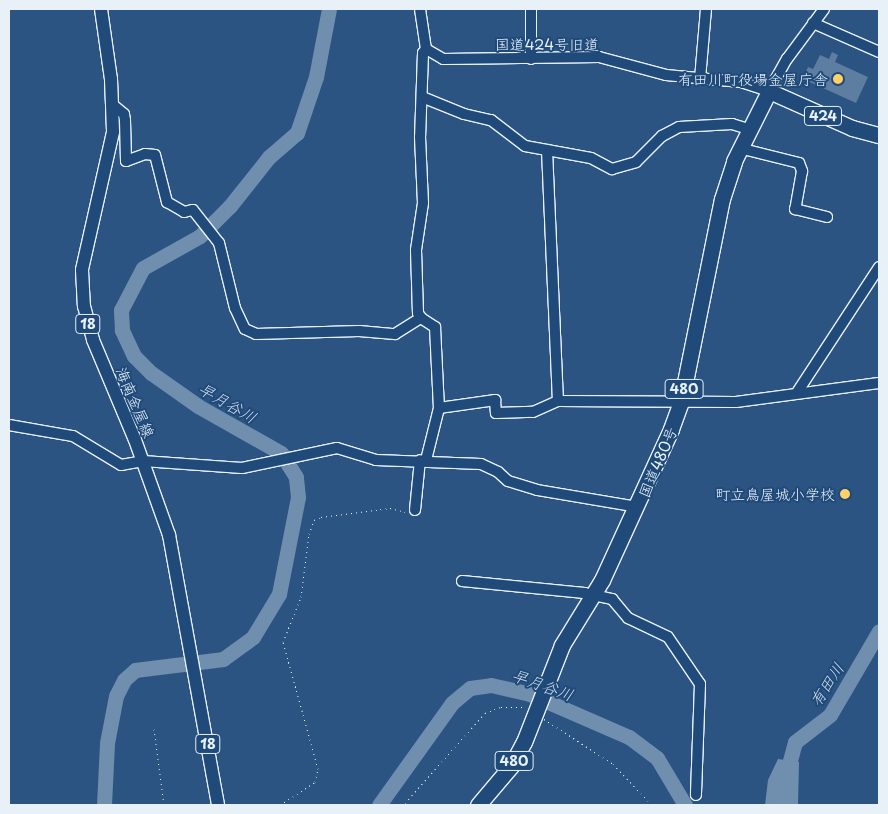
<!DOCTYPE html>
<html>
<head>
<meta charset="utf-8">
<style>
	body { margin:0 }
	#map { position:relative; width:888px; height:814px; overflow:hidden; background:#2b5482; font-family:"Playpen Sans","Klee One",sans-serif }
	div>[style] { position:absolute }
	.water>* { inset:0; background:#708ead }
	.river>* { height:15px; margin:-7.5px; padding:0 7.5px; transform-origin:7.5px; border-radius:7.5px; background:#708ead }
	.building>* { inset:0; background:#5d7da1 }
	.path>* { height:1px; margin-top:-0.5px; transform-origin:0; background:repeating-linear-gradient(90deg,#e8f1f8 0 1px,transparent 0 5px) }
	.roads { filter:drop-shadow(1px 0 #e8f1f8) drop-shadow(-1px 0 #e8f1f8) drop-shadow(0 1px #e8f1f8) drop-shadow(0 -1px #e8f1f8) }
	.minor>* { height:10px; margin:-5px; padding:0 5px; transform-origin:5px; border-radius:5px; background:#1f4a7a }
	.major>* { height:12px; margin:-6px; padding:0 6px; transform-origin:6px; border-radius:6px; background:#1f4a7a }
	.highway>* { height:15px; margin:-7.5px; padding:0 7.5px; transform-origin:7.5px; border-radius:7.5px; background:#1f4a7a }
	.dots>* { width:14px; height:14px; translate:-50% -50%; box-sizing:border-box; border:2px solid #1f4a7a; border-radius:50% }
	span { translate:-50% -50%; white-space:nowrap; text-align:center; line-height:1.15; -webkit-text-stroke:4px #1f4a7a; paint-order:stroke }
	.shield-label span { padding:1px 4px; background:#1f4a7a; border:1px solid; border-radius:4px; -webkit-text-stroke-width:0 }
	.shield-label { font-size:14px; color:#e8f1f8; font-weight:700 }
	.street-label { font-size:15px; color:#e8f1f8 }
	.poi-label { font-size:15px; color:#e8f1f8 }
	.right { translate:-100% -50%; text-align:right }
	.water-label { font-size:16px; color:#d0dde9; font-style:italic }
	.frame { position:absolute; inset:0; border:10px solid #e8f1f8; pointer-events:none }
</style>
</head>
<body>
<div id="map">
	<div class="water">
		<div style="clip-path:polygon(778px 759px,799px 762px,798px 805px,765px 805px,768px 780px)"></div>
	</div>
	<div class="river">
		<div style="left:104px;top:805px;width:62px;rotate:-87.2deg"></div>
		<div style="left:107px;top:743px;width:48px;rotate:-79.2deg"></div>
		<div style="left:116px;top:696px;width:18px;rotate:-63deg"></div>
		<div style="left:124px;top:680px;width:15px;rotate:-42deg"></div>
		<div style="left:135px;top:670px;width:89px;rotate:-7.1deg"></div>
		<div style="left:223px;top:659px;width:37px;rotate:-36deg"></div>
		<div style="left:253px;top:637px;width:50px;rotate:-58.8deg"></div>
		<div style="left:279px;top:594px;width:99px;rotate:-78.9deg"></div>
		<div style="left:298px;top:497px;width:20px;rotate:-96deg"></div>
		<div style="left:296px;top:477px;width:28px;rotate:-122deg"></div>
		<div style="left:281px;top:453px;width:95px;rotate:-150.5deg"></div>
		<div style="left:198px;top:406px;width:57px;rotate:-144.9deg"></div>
		<div style="left:151px;top:373px;width:24px;rotate:-135deg"></div>
		<div style="left:134px;top:356px;width:29px;rotate:-115deg"></div>
		<div style="left:122px;top:330px;width:20px;rotate:-93deg"></div>
		<div style="left:121px;top:310px;width:47px;rotate:-62.4deg"></div>
		<div style="left:143px;top:268px;width:65px;rotate:-29.3deg"></div>
		<div style="left:200px;top:236px;width:42px;rotate:-45deg"></div>
		<div style="left:230px;top:206px;width:63px;rotate:-51.5deg"></div>
		<div style="left:269px;top:157px;width:37px;rotate:-41deg"></div>
		<div style="left:297px;top:133px;width:59px;rotate:-71.3deg"></div>
		<div style="left:316px;top:77px;width:69px;rotate:-79.2deg"></div>
		<div style="left:379px;top:805px;width:125px;rotate:-54.4deg"></div>
		<div style="left:452px;top:703px;width:23px;rotate:-40deg"></div>
		<div style="left:470px;top:688px;width:21px;rotate:-8deg"></div>
		<div style="left:491px;top:685px;width:40px;rotate:13deg"></div>
		<div style="left:530px;top:694px;width:108px;rotate:23.5deg"></div>
		<div style="left:629px;top:737px;width:35px;rotate:37deg"></div>
		<div style="left:657px;top:758px;width:55px;rotate:59.2deg"></div>
		<div style="left:778px;top:805px;width:65px;rotate:-74.9deg"></div>
		<div style="left:795px;top:742px;width:44px;rotate:-37.6deg"></div>
		<div style="left:830px;top:715px;width:97px;rotate:-59.7deg"></div>
	</div>
	<div class="building">
		<div style="clip-path:polygon(832px 52px,838px 55px,835px 62px,868px 77px,856px 103px,803px 79px,808px 67px,813px 69px,820px 55px,829px 59px)"></div>
	</div>
	<div class="path">
		<div style="left:544px;top:719px;width:82px;rotate:33.1deg"></div>
		<div style="left:613px;top:764px;width:57px;rotate:46.4deg"></div>
		<div style="left:154px;top:729px;width:77px;rotate:82.5deg"></div>
		<div style="left:405px;top:803px;width:120px;rotate:-48.4deg"></div>
		<div style="left:485px;top:713px;width:17px;rotate:-21deg"></div>
		<div style="left:501px;top:707px;width:23px"></div>
		<div style="left:280px;top:805px;width:42px;rotate:-33.3deg"></div>
		<div style="left:315px;top:782px;width:13px;rotate:-77deg"></div>
		<div style="left:318px;top:769px;width:132px;rotate:-105.4deg"></div>
		<div style="left:283px;top:642px;width:48px;rotate:-68.2deg"></div>
		<div style="left:301px;top:597px;width:64px;rotate:-82.8deg"></div>
		<div style="left:309px;top:534px;width:15px;rotate:-70deg"></div>
		<div style="left:314px;top:520px;width:8px;rotate:-23deg"></div>
		<div style="left:321px;top:517px;width:70px;rotate:-7.4deg"></div>
		<div style="left:390px;top:508px;width:16px;rotate:14deg"></div>
	</div>
	<div class="roads">
		<div class="minor">
			<div style="left:420px;top:9px;width:40px;rotate:81.5deg"></div>
			<div style="left:426px;top:49px;width:20px;rotate:30deg"></div>
			<div style="left:443px;top:59px;width:156px;rotate:-0.7deg"></div>
			<div style="left:599px;top:57px;width:69px;rotate:15deg"></div>
			<div style="left:666px;top:75px;width:75px;rotate:5.3deg"></div>
			<div style="left:741px;top:82px;width:29px;rotate:18deg"></div>
			<div style="left:769px;top:91px;width:37px;rotate:-61deg"></div>
			<div style="left:787px;top:59px;width:62px;rotate:-53.5deg"></div>
			<div style="left:531px;top:9px;width:50px;rotate:90deg"></div>
			<div style="left:813px;top:23px;width:72px;rotate:23.7deg"></div>
			<div style="left:426px;top:49px;width:5px;rotate:127deg"></div>
			<div style="left:423px;top:53px;width:84px;rotate:92deg"></div>
			<div style="left:420px;top:137px;width:66px;rotate:87.4deg"></div>
			<div style="left:423px;top:203px;width:48px;rotate:98.5deg"></div>
			<div style="left:416px;top:250px;width:63px;rotate:88.2deg"></div>
			<div style="left:418px;top:313px;width:6px;rotate:59deg"></div>
			<div style="left:421px;top:318px;width:17px;rotate:33deg"></div>
			<div style="left:435px;top:327px;width:81px;rotate:87.2deg"></div>
			<div style="left:439px;top:408px;width:54px;rotate:104deg"></div>
			<div style="left:700px;top:79px;width:70px;rotate:-85.1deg"></div>
			<div style="left:422px;top:97px;width:45px;rotate:22deg"></div>
			<div style="left:464px;top:114px;width:28px;rotate:13deg"></div>
			<div style="left:491px;top:120px;width:43px;rotate:37.4deg"></div>
			<div style="left:525px;top:146px;width:67px;rotate:10.3deg"></div>
			<div style="left:591px;top:158px;width:24px;rotate:28deg"></div>
			<div style="left:612px;top:169px;width:25px;rotate:-16deg"></div>
			<div style="left:636px;top:162px;width:37px;rotate:-45deg"></div>
			<div style="left:662px;top:136px;width:19px;rotate:-28deg"></div>
			<div style="left:679px;top:127px;width:53px;rotate:-3.2deg"></div>
			<div style="left:732px;top:124px;width:17px;rotate:17deg"></div>
			<div style="left:113px;top:105px;width:14px;rotate:39deg"></div>
			<div style="left:124px;top:114px;width:6px;rotate:81deg"></div>
			<div style="left:125px;top:120px;width:41px;rotate:88.6deg"></div>
			<div style="left:126px;top:161px;width:20px;rotate:-20deg"></div>
			<div style="left:145px;top:154px;width:10px;rotate:6deg"></div>
			<div style="left:155px;top:155px;width:49px;rotate:75.7deg"></div>
			<div style="left:167px;top:202px;width:20px;rotate:30deg"></div>
			<div style="left:184px;top:212px;width:9px;rotate:-13deg"></div>
			<div style="left:193px;top:210px;width:42px;rotate:51.8deg"></div>
			<div style="left:219px;top:243px;width:67px;rotate:76.2deg"></div>
			<div style="left:235px;top:308px;width:23px;rotate:65deg"></div>
			<div style="left:245px;top:329px;width:12px;rotate:24deg"></div>
			<div style="left:256px;top:334px;width:103px;rotate:-1.7deg"></div>
			<div style="left:359px;top:331px;width:36px;rotate:5deg"></div>
			<div style="left:395px;top:334px;width:31px;rotate:-32deg"></div>
			<div style="left:739px;top:148px;width:62px;rotate:14deg"></div>
			<div style="left:799px;top:163px;width:9px;rotate:69deg"></div>
			<div style="left:802px;top:171px;width:39px;rotate:100deg"></div>
			<div style="left:795px;top:209px;width:33px;rotate:14deg"></div>
			<div style="left:547px;top:150px;width:251px;rotate:87.5deg"></div>
			<div style="left:798px;top:391px;width:148px;rotate:-56.8deg"></div>
			<div style="left:439px;top:408px;width:57px;rotate:-8.1deg"></div>
			<div style="left:495px;top:400px;width:13px;rotate:86deg"></div>
			<div style="left:496px;top:413px;width:37px;rotate:-2deg"></div>
			<div style="left:533px;top:412px;width:27px;rotate:-24deg"></div>
			<div style="left:558px;top:401px;width:178px;rotate:0.3deg"></div>
			<div style="left:736px;top:402px;width:144px;rotate:-7.6deg"></div>
			<div style="left:9px;top:425px;width:65px;rotate:9.8deg"></div>
			<div style="left:73px;top:436px;width:56px;rotate:31.1deg"></div>
			<div style="left:121px;top:465px;width:22px;rotate:-10deg"></div>
			<div style="left:143px;top:461px;width:99px;rotate:4deg"></div>
			<div style="left:242px;top:468px;width:97px;rotate:-11.9deg"></div>
			<div style="left:337px;top:448px;width:41px;rotate:17.1deg"></div>
			<div style="left:376px;top:460px;width:105px;rotate:2.2deg"></div>
			<div style="left:481px;top:464px;width:19px;rotate:25deg"></div>
			<div style="left:498px;top:472px;width:13px;rotate:42deg"></div>
			<div style="left:508px;top:481px;width:30px;rotate:17deg"></div>
			<div style="left:537px;top:490px;width:101px;rotate:9.6deg"></div>
			<div style="left:415px;top:510px;width:50px;rotate:-84.3deg"></div>
			<div style="left:462px;top:581px;width:123px;rotate:5.6deg"></div>
			<div style="left:584px;top:593px;width:29px;rotate:12deg"></div>
			<div style="left:612px;top:599px;width:25px;rotate:50deg"></div>
			<div style="left:628px;top:618px;width:44px;rotate:25.4deg"></div>
			<div style="left:668px;top:637px;width:57px;rotate:55.8deg"></div>
			<div style="left:700px;top:684px;width:111px;rotate:92.1deg"></div>
		</div>
		<div class="major">
			<div style="left:101px;top:9px;width:71px;rotate:81.9deg"></div>
			<div style="left:111px;top:79px;width:53px;rotate:87.8deg"></div>
			<div style="left:113px;top:132px;width:141px;rotate:102.7deg"></div>
			<div style="left:82px;top:270px;width:36px;rotate:87deg"></div>
			<div style="left:84px;top:306px;width:35px;rotate:75deg"></div>
			<div style="left:93px;top:340px;width:108px;rotate:67.2deg"></div>
			<div style="left:135px;top:440px;width:101px;rotate:70.3deg"></div>
			<div style="left:169px;top:535px;width:274px;rotate:79.7deg"></div>
		</div>
		<div class="highway">
			<div style="left:478px;top:805px;width:51px;rotate:-49.8deg"></div>
			<div style="left:511px;top:766px;width:27px;rotate:-62deg"></div>
			<div style="left:524px;top:742px;width:104px;rotate:-68.6deg"></div>
			<div style="left:562px;top:645px;width:76px;rotate:-58.4deg"></div>
			<div style="left:602px;top:580px;width:166px;rotate:-65.4deg"></div>
			<div style="left:671px;top:429px;width:29px;rotate:-70deg"></div>
			<div style="left:681px;top:402px;width:207px;rotate:-78.6deg"></div>
			<div style="left:722px;top:199px;width:40px;rotate:-72deg"></div>
			<div style="left:734px;top:161px;width:78px;rotate:-63.4deg"></div>
			<div style="left:769px;top:91px;width:91px;rotate:24deg"></div>
			<div style="left:852px;top:128px;width:28px;rotate:15deg"></div>
		</div>
	</div>
	<div class="dots">
		<div style="left:838px;top:79px;background:#ffd166"></div>
		<div style="left:845px;top:494px;background:#ffd166"></div>
	</div>
	<div class="shield-label">
		<span style="left:823px;top:116px">424</span>
		<span style="left:88px;top:324px">18</span>
		<span style="left:684px;top:389px">480</span>
		<span style="left:208px;top:744px">18</span>
		<span style="left:514px;top:761px">480</span>
	</div>
	<div class="street-label">
		<span style="left:547px;top:44px">国道424号旧道</span>
		<span style="left:136px;top:402px;rotate:67deg">海南金屋線</span>
		<span style="left:657px;top:462px;rotate:-67deg">国道480号</span>
	</div>
	<div class="poi-label">
		<span class="right" style="left:828px;top:79px">有田川町役場金屋庁舎</span>
		<span class="right" style="left:835px;top:494px">町立鳥屋城小学校</span>
	</div>
	<div class="water-label">
		<span style="left:228px;top:402px;rotate:30deg">早月谷川</span>
		<span style="left:543px;top:684px;rotate:20deg">早月谷川</span>
		<span style="left:826px;top:684px;rotate:-57deg">有田川</span>
	</div>
	<div class="frame"></div>
</div>
</body>
</html>
